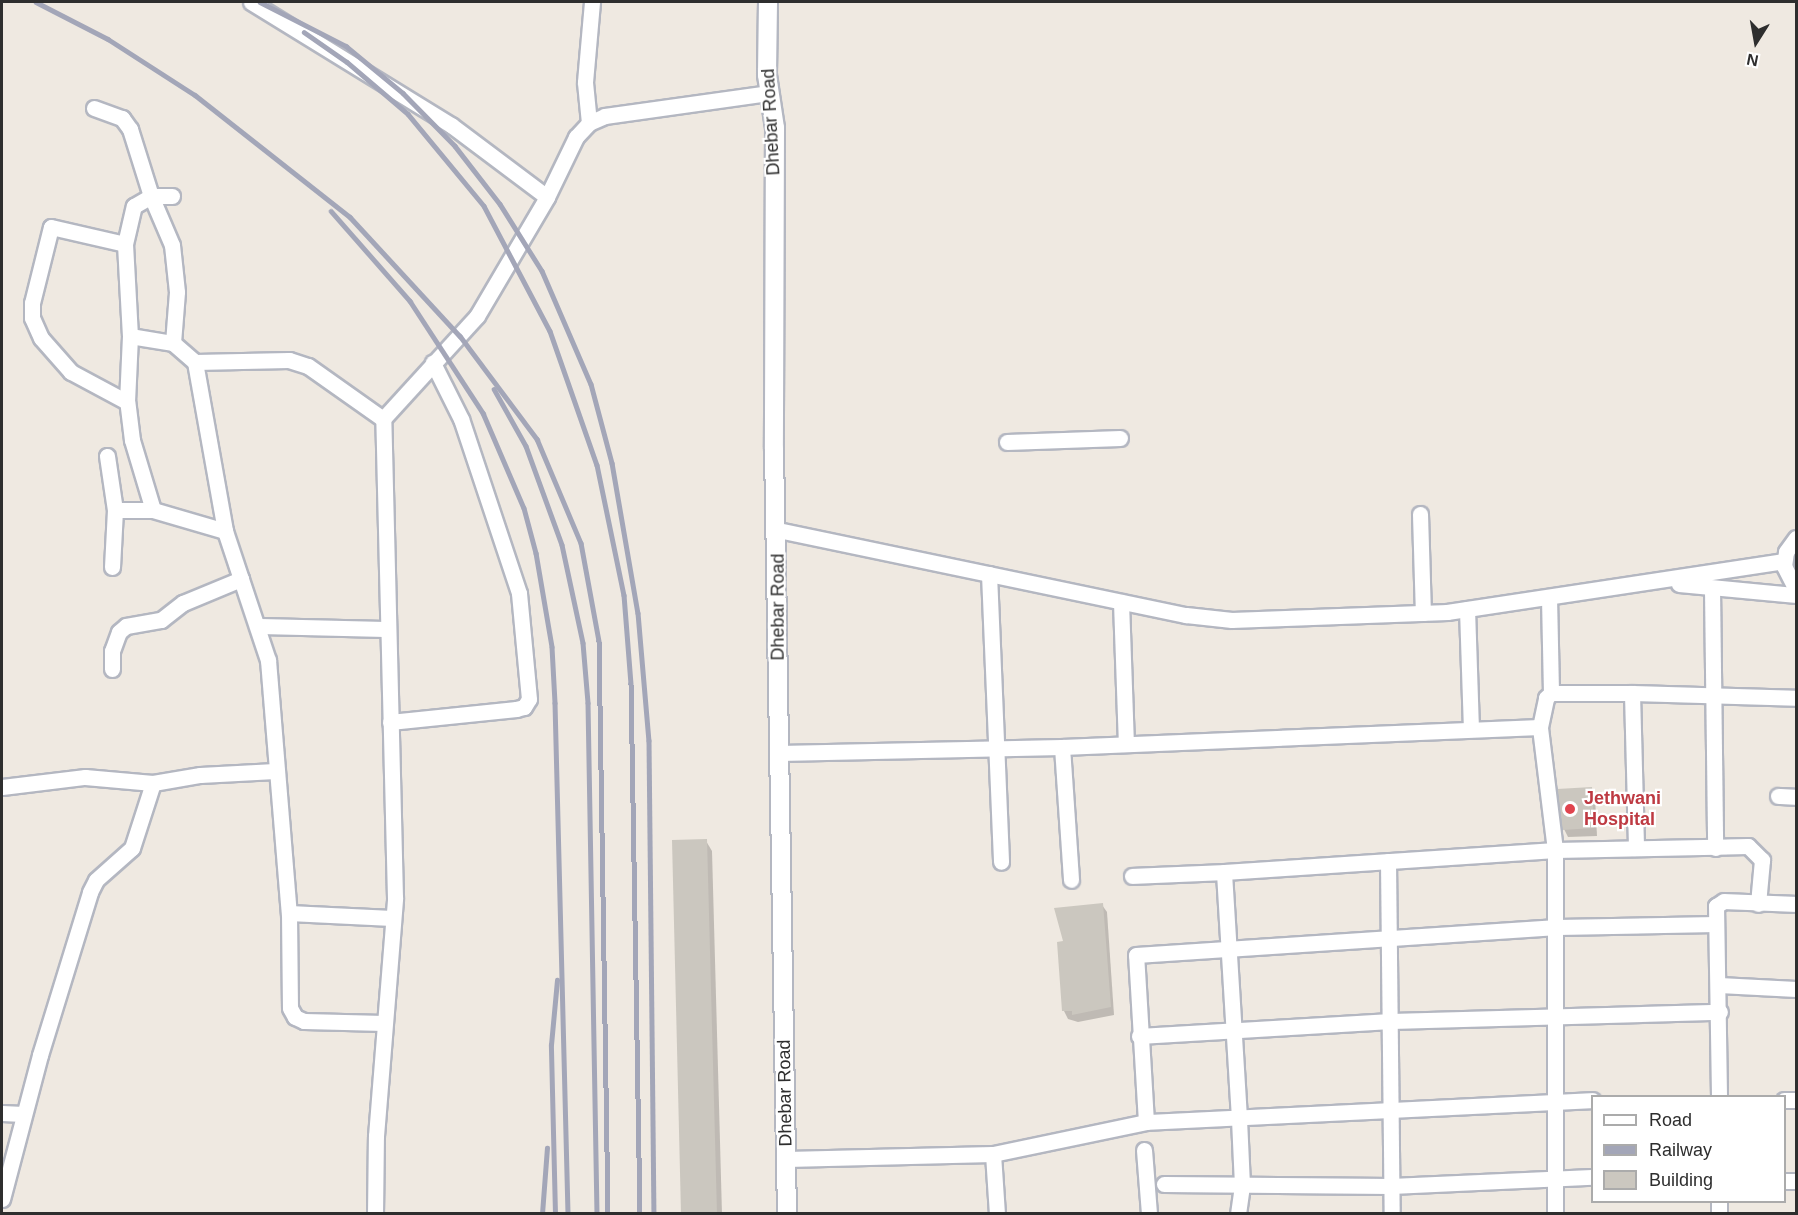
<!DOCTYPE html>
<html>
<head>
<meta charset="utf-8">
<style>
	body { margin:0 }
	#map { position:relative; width:1798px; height:1215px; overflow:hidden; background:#efe9e1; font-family:Helvetica,sans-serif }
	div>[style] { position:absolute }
	.shadow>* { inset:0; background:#0003 }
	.building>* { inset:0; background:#cbc7bf }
	.roads { filter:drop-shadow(2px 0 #b4b7c1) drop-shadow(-2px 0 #b4b7c1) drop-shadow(0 2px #b4b7c1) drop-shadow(0 -2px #b4b7c1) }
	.minor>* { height:15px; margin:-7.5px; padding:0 7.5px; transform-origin:7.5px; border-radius:7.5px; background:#fff }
	.tertiary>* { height:18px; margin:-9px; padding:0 9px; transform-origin:9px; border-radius:9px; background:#fff }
	.rail>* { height:4.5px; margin:-2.25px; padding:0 2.25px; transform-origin:2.25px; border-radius:2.25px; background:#a3a6b8 }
	.dots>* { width:16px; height:16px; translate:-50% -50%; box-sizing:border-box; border:3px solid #fff; border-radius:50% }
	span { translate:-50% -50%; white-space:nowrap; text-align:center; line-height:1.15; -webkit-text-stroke:4.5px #fff; paint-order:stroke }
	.street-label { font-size:18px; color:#2e2e2e }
	.health-label { font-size:18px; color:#be3a42; font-weight:700 }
	.left { translate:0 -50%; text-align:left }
	.frame { position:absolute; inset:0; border:3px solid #2e2e2e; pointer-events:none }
	.legend { position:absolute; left:1591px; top:1095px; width:195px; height:108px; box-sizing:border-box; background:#fff; border:2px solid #ababab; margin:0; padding:8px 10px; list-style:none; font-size:18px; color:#2e2e2e }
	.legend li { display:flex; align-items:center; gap:12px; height:30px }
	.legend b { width:30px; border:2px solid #ababab }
	.north { position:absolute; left:1726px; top:12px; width:60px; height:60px; -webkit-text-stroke:4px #fff; paint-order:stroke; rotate:191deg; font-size:16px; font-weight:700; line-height:24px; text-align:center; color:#2e2e2e }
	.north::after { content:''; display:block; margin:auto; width:21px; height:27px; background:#2e2e2e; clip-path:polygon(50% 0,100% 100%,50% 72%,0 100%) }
</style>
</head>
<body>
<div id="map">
	<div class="shadow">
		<div style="clip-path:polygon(1591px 789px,1595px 797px,1597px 836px,1568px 837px,1564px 829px)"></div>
		<div style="clip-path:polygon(706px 841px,712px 851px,722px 1214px,683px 1214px)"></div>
		<div style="clip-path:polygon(1102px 905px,1107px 912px,1114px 1015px,1078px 1022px,1068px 1019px,1064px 1011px,1065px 942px)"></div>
	</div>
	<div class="building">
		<div style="clip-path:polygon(1592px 787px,1594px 828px,1562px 830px,1557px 789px)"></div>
		<div style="clip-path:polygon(707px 839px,717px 1214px,681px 1214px,672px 840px)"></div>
		<div style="clip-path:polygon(1103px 903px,1111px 1007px,1072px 1015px,1072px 1011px,1062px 1011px,1057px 942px,1063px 941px,1054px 908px)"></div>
	</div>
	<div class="roads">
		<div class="minor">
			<div style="left:251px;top:2px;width:235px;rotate:31.6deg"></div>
			<div style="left:451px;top:125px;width:120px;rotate:36.9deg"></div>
			<div style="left:94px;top:108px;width:30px;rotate:20deg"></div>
			<div style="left:122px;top:118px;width:14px;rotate:54deg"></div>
			<div style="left:130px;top:129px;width:70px;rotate:72.6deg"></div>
			<div style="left:151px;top:196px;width:53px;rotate:66.8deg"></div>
			<div style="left:172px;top:245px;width:47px;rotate:83.9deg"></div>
			<div style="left:177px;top:292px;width:51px;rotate:94.5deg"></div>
			<div style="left:589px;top:123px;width:41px;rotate:-95.6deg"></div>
			<div style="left:585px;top:82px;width:80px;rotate:-85deg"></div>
			<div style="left:125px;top:244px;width:39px;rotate:-77deg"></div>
			<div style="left:134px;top:206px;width:20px;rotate:-30deg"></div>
			<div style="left:151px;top:196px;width:21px"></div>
			<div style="left:195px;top:362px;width:172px;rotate:79.9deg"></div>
			<div style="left:225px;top:531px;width:136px;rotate:71.6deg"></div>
			<div style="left:268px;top:660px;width:254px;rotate:85.3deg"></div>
			<div style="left:289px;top:913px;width:103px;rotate:2.8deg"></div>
			<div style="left:127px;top:402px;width:64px;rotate:-151.8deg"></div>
			<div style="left:71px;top:372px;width:45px;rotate:-131.4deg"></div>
			<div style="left:41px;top:338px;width:22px;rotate:-114deg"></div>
			<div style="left:32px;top:318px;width:15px;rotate:-90deg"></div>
			<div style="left:32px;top:303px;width:78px;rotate:-76deg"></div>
			<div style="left:51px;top:227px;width:76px;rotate:12.9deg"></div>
			<div style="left:125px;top:244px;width:92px;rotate:86.9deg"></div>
			<div style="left:1007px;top:442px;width:113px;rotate:-2deg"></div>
			<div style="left:107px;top:456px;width:55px;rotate:81.6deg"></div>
			<div style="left:115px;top:510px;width:38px"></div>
			<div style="left:1420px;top:514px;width:99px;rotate:88.3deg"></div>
			<div style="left:778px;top:530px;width:417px;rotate:11.8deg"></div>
			<div style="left:1186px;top:615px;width:46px;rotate:6.2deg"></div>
			<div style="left:1232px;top:620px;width:215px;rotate:-2.1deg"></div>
			<div style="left:1447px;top:612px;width:341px;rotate:-8.6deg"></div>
			<div style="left:225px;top:531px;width:75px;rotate:-163.7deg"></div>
			<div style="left:153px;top:510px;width:73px;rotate:-106.7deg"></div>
			<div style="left:132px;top:440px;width:38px;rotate:-97deg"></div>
			<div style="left:127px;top:402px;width:66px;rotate:-87.4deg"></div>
			<div style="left:130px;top:336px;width:44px;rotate:9.2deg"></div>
			<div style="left:173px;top:343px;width:29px;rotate:41deg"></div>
			<div style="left:195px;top:362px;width:94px;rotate:-1.2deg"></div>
			<div style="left:289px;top:360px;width:20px;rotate:18deg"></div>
			<div style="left:308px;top:366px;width:92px;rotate:35.2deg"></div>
			<div style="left:1796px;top:538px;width:17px;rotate:126deg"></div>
			<div style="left:1786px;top:552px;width:14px;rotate:98deg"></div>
			<div style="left:1784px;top:566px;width:27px;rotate:63deg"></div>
			<div style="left:112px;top:567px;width:57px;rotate:-87deg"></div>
			<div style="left:989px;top:574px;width:288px;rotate:87.6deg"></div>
			<div style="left:1679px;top:584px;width:118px;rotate:5.4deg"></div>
			<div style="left:1712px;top:588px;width:260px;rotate:89.3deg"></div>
			<div style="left:1549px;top:597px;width:96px;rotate:88.8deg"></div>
			<div style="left:1121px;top:602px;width:142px;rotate:88deg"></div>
			<div style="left:1467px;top:609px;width:120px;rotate:88.1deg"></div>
			<div style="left:257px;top:626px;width:131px;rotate:1.3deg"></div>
			<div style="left:112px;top:669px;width:18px;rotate:-90deg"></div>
			<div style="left:112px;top:651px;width:20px;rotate:-70deg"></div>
			<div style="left:119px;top:632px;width:9px;rotate:-41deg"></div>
			<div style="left:126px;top:626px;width:36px;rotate:-10deg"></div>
			<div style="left:161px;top:620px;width:28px;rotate:-38deg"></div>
			<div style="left:183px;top:603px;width:63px;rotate:-22.5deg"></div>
			<div style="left:1632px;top:693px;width:164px;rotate:1.7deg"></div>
			<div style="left:390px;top:722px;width:127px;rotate:-5.9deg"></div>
			<div style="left:516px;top:709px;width:8px;rotate:-14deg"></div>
			<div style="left:524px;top:707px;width:9px;rotate:-58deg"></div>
			<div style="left:529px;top:699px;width:106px;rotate:-95.4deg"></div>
			<div style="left:519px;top:593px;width:183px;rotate:-108.4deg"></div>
			<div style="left:461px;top:419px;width:63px;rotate:-116.6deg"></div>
			<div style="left:1062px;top:747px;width:133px;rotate:86.1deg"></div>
			<div style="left:779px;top:753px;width:283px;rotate:-1.2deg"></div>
			<div style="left:1062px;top:747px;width:478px;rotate:-2.4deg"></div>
			<div style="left:2px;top:787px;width:84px;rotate:-6.9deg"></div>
			<div style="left:85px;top:777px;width:68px;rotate:5deg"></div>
			<div style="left:153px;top:783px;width:48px;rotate:-9.7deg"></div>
			<div style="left:200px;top:775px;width:75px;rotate:-3.1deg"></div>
			<div style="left:1778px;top:796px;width:18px;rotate:3deg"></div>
			<div style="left:1388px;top:861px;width:353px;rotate:89.4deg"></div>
			<div style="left:1132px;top:876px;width:92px;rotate:-2.5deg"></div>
			<div style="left:289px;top:913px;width:95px;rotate:89.4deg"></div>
			<div style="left:290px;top:1008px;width:10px;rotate:61deg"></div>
			<div style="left:295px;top:1017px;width:10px;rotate:24deg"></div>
			<div style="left:304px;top:1021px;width:80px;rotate:1.4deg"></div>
			<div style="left:1719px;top:985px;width:77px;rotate:3deg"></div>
			<div style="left:1139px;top:1036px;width:252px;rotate:-3.4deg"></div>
			<div style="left:1391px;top:1021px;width:329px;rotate:-1.6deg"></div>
			<div style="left:1719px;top:1096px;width:190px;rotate:-90.9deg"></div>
			<div style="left:1716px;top:906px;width:9px;rotate:-32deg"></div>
			<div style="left:1724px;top:901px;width:72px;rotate:2.4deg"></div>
			<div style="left:1784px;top:1100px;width:12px"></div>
			<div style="left:2px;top:1113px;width:21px;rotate:3deg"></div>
			<div style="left:1146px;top:1122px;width:167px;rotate:-93.4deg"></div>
			<div style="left:1136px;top:955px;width:422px;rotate:-3.8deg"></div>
			<div style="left:1557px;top:927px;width:159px;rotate:-1.1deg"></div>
			<div style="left:1144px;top:1150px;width:64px;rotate:85.5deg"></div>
			<div style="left:993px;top:1154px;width:60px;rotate:86.2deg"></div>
			<div style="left:786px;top:1159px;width:207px;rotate:-1.4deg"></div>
			<div style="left:993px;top:1154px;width:156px;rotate:-11.8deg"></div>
			<div style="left:1146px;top:1122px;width:447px;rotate:-2.8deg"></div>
			<div style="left:1784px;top:1181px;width:12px"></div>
			<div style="left:1164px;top:1184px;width:227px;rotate:0.5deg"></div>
			<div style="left:1391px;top:1186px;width:201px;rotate:-2.6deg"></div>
			<div style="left:2px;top:1199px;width:149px;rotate:-75.2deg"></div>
			<div style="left:40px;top:1055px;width:170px;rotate:-72.9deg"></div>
			<div style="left:90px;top:892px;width:13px;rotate:-63deg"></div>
			<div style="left:96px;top:880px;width:48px;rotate:-41.6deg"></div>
			<div style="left:132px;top:848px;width:68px;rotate:-72.1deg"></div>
			<div style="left:375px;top:1214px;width:78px;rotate:-89.3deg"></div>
			<div style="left:376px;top:1136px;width:239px;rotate:-85.4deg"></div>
			<div style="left:395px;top:898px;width:479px;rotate:-91.4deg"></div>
			<div style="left:383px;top:419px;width:139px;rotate:-47.6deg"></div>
			<div style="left:477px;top:316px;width:138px;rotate:-59.5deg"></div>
			<div style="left:547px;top:197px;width:67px;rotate:-64.2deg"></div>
			<div style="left:576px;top:137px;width:19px;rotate:-47deg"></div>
			<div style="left:589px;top:123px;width:17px;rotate:-24deg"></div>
			<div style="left:605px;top:116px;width:166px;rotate:-8deg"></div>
			<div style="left:1238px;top:1214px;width:29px;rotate:-82deg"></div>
			<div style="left:1242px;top:1185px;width:67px;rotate:-92.6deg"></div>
			<div style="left:1239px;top:1118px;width:246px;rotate:-93.5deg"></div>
			<div style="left:1224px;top:872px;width:332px;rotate:-3.8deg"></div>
			<div style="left:1555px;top:850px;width:193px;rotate:-1.2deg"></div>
			<div style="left:1748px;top:846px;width:20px;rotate:45deg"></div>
			<div style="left:1762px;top:860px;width:44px;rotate:95.2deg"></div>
			<div style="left:1555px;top:1214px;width:364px;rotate:-90deg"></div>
			<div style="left:1555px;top:850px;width:124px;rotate:-97deg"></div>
			<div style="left:1540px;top:727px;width:30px;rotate:-78deg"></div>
			<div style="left:1546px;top:698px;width:7px;rotate:-45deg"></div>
			<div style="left:1551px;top:693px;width:81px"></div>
			<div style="left:1632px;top:693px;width:155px;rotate:88.5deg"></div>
			<div style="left:1719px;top:1214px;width:12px;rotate:-90deg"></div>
		</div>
		<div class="tertiary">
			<div style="left:768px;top:2px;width:73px;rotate:90.8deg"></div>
			<div style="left:767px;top:75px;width:54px;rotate:81.4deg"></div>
			<div style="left:775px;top:128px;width:321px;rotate:90.2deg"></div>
			<div style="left:774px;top:449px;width:765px;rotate:89.03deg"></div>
		</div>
	</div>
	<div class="rail">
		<div style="left:36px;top:2px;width:81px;rotate:27.2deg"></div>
		<div style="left:108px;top:39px;width:103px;rotate:32.8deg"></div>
		<div style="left:195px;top:95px;width:197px;rotate:38.2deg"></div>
		<div style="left:350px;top:217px;width:162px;rotate:47.3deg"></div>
		<div style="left:460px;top:336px;width:129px;rotate:53.2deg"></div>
		<div style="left:537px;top:439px;width:113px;rotate:67.1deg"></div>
		<div style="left:581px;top:543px;width:100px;rotate:79.6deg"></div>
		<div style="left:599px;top:641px;width:573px;rotate:89.1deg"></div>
		<div style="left:260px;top:2px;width:97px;rotate:27.1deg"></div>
		<div style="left:346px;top:46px;width:74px;rotate:39.5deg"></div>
		<div style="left:403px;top:93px;width:74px;rotate:45.5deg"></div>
		<div style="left:455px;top:146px;width:73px;rotate:52.2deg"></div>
		<div style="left:500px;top:204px;width:79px;rotate:57.9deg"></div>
		<div style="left:542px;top:271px;width:123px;rotate:66.6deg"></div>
		<div style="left:591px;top:384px;width:82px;rotate:75.1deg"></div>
		<div style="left:612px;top:463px;width:152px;rotate:80.2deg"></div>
		<div style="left:638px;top:613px;width:128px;rotate:85.1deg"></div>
		<div style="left:649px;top:741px;width:473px;rotate:89.4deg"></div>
		<div style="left:304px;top:32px;width:52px;rotate:34.9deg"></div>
		<div style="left:347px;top:62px;width:80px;rotate:40.4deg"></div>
		<div style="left:408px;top:114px;width:119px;rotate:50.4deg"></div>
		<div style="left:484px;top:206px;width:141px;rotate:62.2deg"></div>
		<div style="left:550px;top:331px;width:142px;rotate:70.7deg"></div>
		<div style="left:597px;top:465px;width:133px;rotate:78.3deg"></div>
		<div style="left:624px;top:595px;width:89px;rotate:85.5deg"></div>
		<div style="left:631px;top:684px;width:530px;rotate:89.03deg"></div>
		<div style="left:331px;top:211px;width:120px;rotate:48.7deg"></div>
		<div style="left:410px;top:301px;width:134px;rotate:56.9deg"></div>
		<div style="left:483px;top:413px;width:103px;rotate:66.7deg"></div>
		<div style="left:524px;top:508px;width:47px;rotate:75.1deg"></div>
		<div style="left:536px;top:553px;width:95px;rotate:80.3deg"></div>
		<div style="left:552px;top:647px;width:56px;rotate:86.9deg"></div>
		<div style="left:555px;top:703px;width:511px;rotate:88.54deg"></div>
		<div style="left:494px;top:389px;width:65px;rotate:60.7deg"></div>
		<div style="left:526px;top:446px;width:105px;rotate:70deg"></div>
		<div style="left:562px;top:545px;width:100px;rotate:77.9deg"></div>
		<div style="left:583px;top:643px;width:60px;rotate:85.2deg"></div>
		<div style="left:588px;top:703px;width:511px;rotate:88.99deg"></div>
		<div style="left:542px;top:1214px;width:66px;rotate:-85.7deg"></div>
		<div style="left:555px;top:1214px;width:169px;rotate:-91.4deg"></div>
		<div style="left:551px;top:1045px;width:65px;rotate:-84.7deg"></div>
	</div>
	<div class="dots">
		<div style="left:1570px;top:809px;background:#e0444e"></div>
	</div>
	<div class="street-label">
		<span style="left:771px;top:122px;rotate:-93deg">Dhebar Road</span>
		<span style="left:778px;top:607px;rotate:-90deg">Dhebar Road</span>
		<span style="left:785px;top:1093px;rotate:-91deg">Dhebar Road</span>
	</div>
	<div class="health-label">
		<span class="left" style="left:1584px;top:809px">Jethwani<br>Hospital</span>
	</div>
	<div class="frame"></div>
	<ul class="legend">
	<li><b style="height:8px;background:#fff"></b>Road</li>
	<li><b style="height:8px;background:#a3a6b8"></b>Railway</li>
	<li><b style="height:16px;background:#cbc7bf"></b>Building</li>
	</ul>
	<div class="north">N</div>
</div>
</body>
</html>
